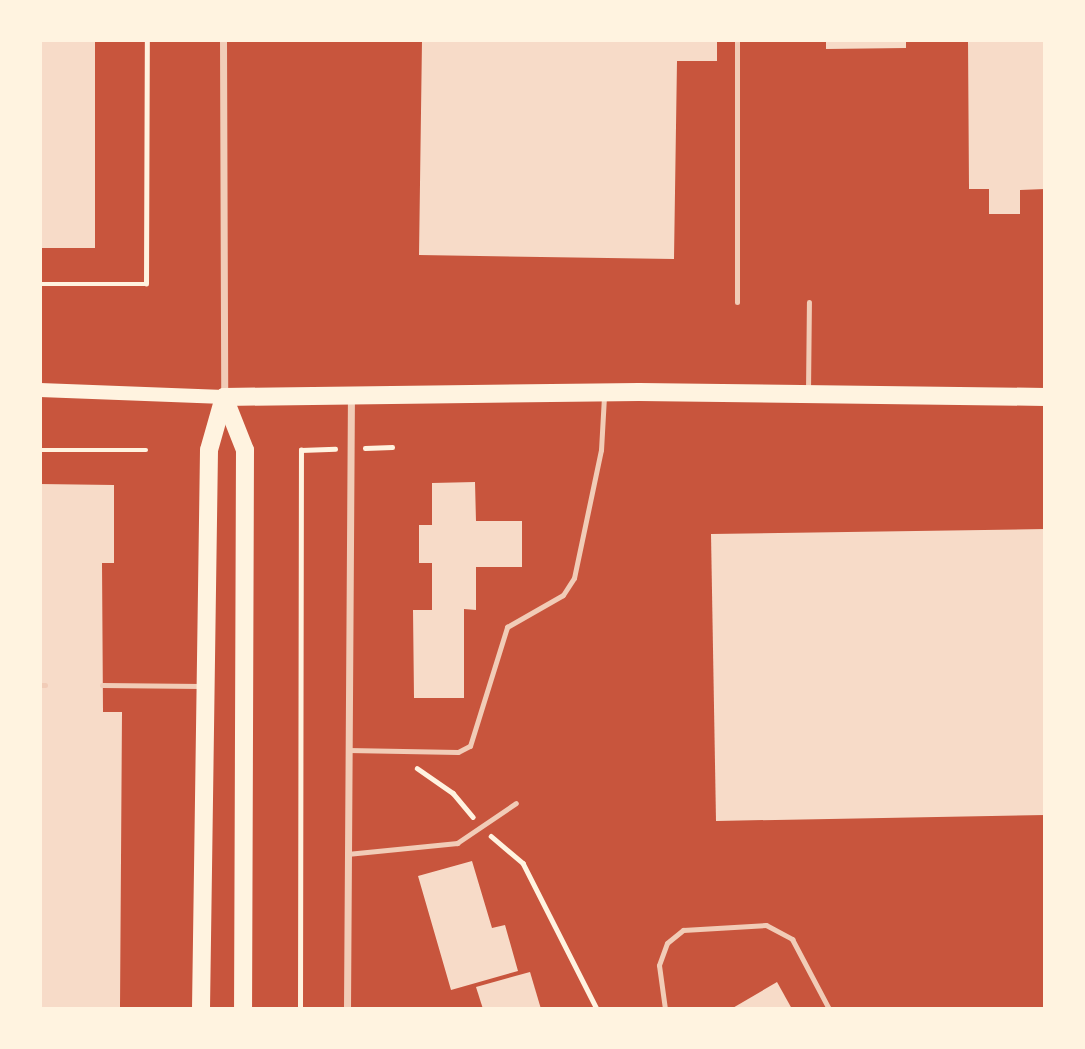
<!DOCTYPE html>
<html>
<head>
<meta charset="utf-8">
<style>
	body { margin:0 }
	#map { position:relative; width:1085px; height:1049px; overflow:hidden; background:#c8553d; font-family:Spectral,serif }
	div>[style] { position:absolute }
	.building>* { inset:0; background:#f7dbc8 }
	.path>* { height:4.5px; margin:-2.25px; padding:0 2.25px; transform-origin:2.25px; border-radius:2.25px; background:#fff3e0 }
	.service>* { height:5px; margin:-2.5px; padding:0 2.5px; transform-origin:2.5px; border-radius:2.5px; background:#f1ccb7 }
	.minor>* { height:7px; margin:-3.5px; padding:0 3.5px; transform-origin:3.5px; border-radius:3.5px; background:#f1ccb7 }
	.secondary>* { height:14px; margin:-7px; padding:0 7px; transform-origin:7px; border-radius:7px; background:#fff3e0 }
	.primary>* { height:18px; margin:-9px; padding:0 9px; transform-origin:9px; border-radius:9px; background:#fff3e0 }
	span { translate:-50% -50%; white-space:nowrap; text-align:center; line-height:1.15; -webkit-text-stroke:5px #fff3e0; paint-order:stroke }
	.frame { position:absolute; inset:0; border:42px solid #fff3e0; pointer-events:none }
</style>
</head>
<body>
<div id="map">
	<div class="building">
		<div style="clip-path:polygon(42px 40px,95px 40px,95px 248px,40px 248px)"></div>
		<div style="clip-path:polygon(422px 40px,717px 40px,717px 61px,677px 61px,674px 259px,419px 255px)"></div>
		<div style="clip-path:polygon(826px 40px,906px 40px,906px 48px,826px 49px)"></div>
		<div style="clip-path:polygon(968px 40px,1045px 40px,1045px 189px,1020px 190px,1020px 214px,989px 214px,989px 189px,969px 189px)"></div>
		<div style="clip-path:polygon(475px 482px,476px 521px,522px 521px,522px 567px,476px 567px,476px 610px,464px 609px,464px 698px,414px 698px,413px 610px,432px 610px,432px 563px,419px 563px,419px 525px,432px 525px,432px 483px)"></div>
		<div style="clip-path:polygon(40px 484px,114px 485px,114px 563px,102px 563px,103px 712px,122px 712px,120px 1009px,40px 1009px)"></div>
		<div style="clip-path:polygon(1045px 529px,1045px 815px,716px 821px,711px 534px)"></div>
		<div style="clip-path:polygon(472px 861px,492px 928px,505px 925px,518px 971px,451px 990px,418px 876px)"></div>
		<div style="clip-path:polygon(530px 972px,541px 1009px,483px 1009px,476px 987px)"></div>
		<div style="clip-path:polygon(777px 982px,792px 1009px,731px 1009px)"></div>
	</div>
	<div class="path">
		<div style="left:40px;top:284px;width:106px"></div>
		<div style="left:146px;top:284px;width:244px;rotate:-89.8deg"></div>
		<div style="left:365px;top:448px;width:27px;rotate:-2deg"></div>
		<div style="left:40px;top:450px;width:106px"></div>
		<div style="left:417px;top:768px;width:44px;rotate:34.8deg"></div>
		<div style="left:453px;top:793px;width:31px;rotate:50deg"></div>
		<div style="left:491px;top:836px;width:42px;rotate:40.2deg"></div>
		<div style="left:523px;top:863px;width:164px;rotate:63.1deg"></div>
		<div style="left:300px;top:1009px;width:559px;rotate:-89.9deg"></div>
		<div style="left:301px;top:450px;width:34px;rotate:-2deg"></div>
	</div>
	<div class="service">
		<div style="left:737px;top:302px;width:262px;rotate:-90deg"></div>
		<div style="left:808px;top:392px;width:90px;rotate:-89.4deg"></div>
		<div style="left:40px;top:685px;width:5px"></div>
		<div style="left:102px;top:685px;width:99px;rotate:0.6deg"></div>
		<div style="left:348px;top:750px;width:110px;rotate:1deg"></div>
		<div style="left:458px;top:752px;width:13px;rotate:-27deg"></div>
		<div style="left:470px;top:746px;width:125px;rotate:-72.7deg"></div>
		<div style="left:507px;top:627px;width:64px;rotate:-29.7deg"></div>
		<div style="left:563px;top:595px;width:20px;rotate:-57deg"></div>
		<div style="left:574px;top:578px;width:131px;rotate:-78.1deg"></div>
		<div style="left:601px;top:450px;width:54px;rotate:-86.8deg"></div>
		<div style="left:347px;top:854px;width:111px;rotate:-5.7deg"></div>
		<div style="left:457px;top:843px;width:71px;rotate:-34.1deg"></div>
		<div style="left:665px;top:1009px;width:44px;rotate:-97.8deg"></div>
		<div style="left:659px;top:965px;width:23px;rotate:-70deg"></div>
		<div style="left:667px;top:943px;width:21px;rotate:-39deg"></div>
		<div style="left:683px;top:930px;width:83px;rotate:-3.4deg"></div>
		<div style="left:766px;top:925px;width:30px;rotate:28deg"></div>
		<div style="left:792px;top:939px;width:79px;rotate:62.1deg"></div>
	</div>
	<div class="minor">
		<div style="left:223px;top:40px;width:357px;rotate:89.8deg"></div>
		<div style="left:347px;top:1009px;width:612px;rotate:-89.63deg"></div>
	</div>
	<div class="secondary">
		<div style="left:40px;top:390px;width:184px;rotate:2.2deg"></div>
	</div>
	<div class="primary">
		<div style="left:224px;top:397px;width:415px;rotate:-0.7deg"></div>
		<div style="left:639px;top:392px;width:406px;rotate:0.7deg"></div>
		<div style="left:224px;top:397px;width:57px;rotate:68.4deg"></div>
		<div style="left:245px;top:450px;width:559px;rotate:90.2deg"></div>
		<div style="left:201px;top:1009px;width:559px;rotate:-89.18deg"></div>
		<div style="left:209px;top:450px;width:55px;rotate:-74.2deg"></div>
	</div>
	<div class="frame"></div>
</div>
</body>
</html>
